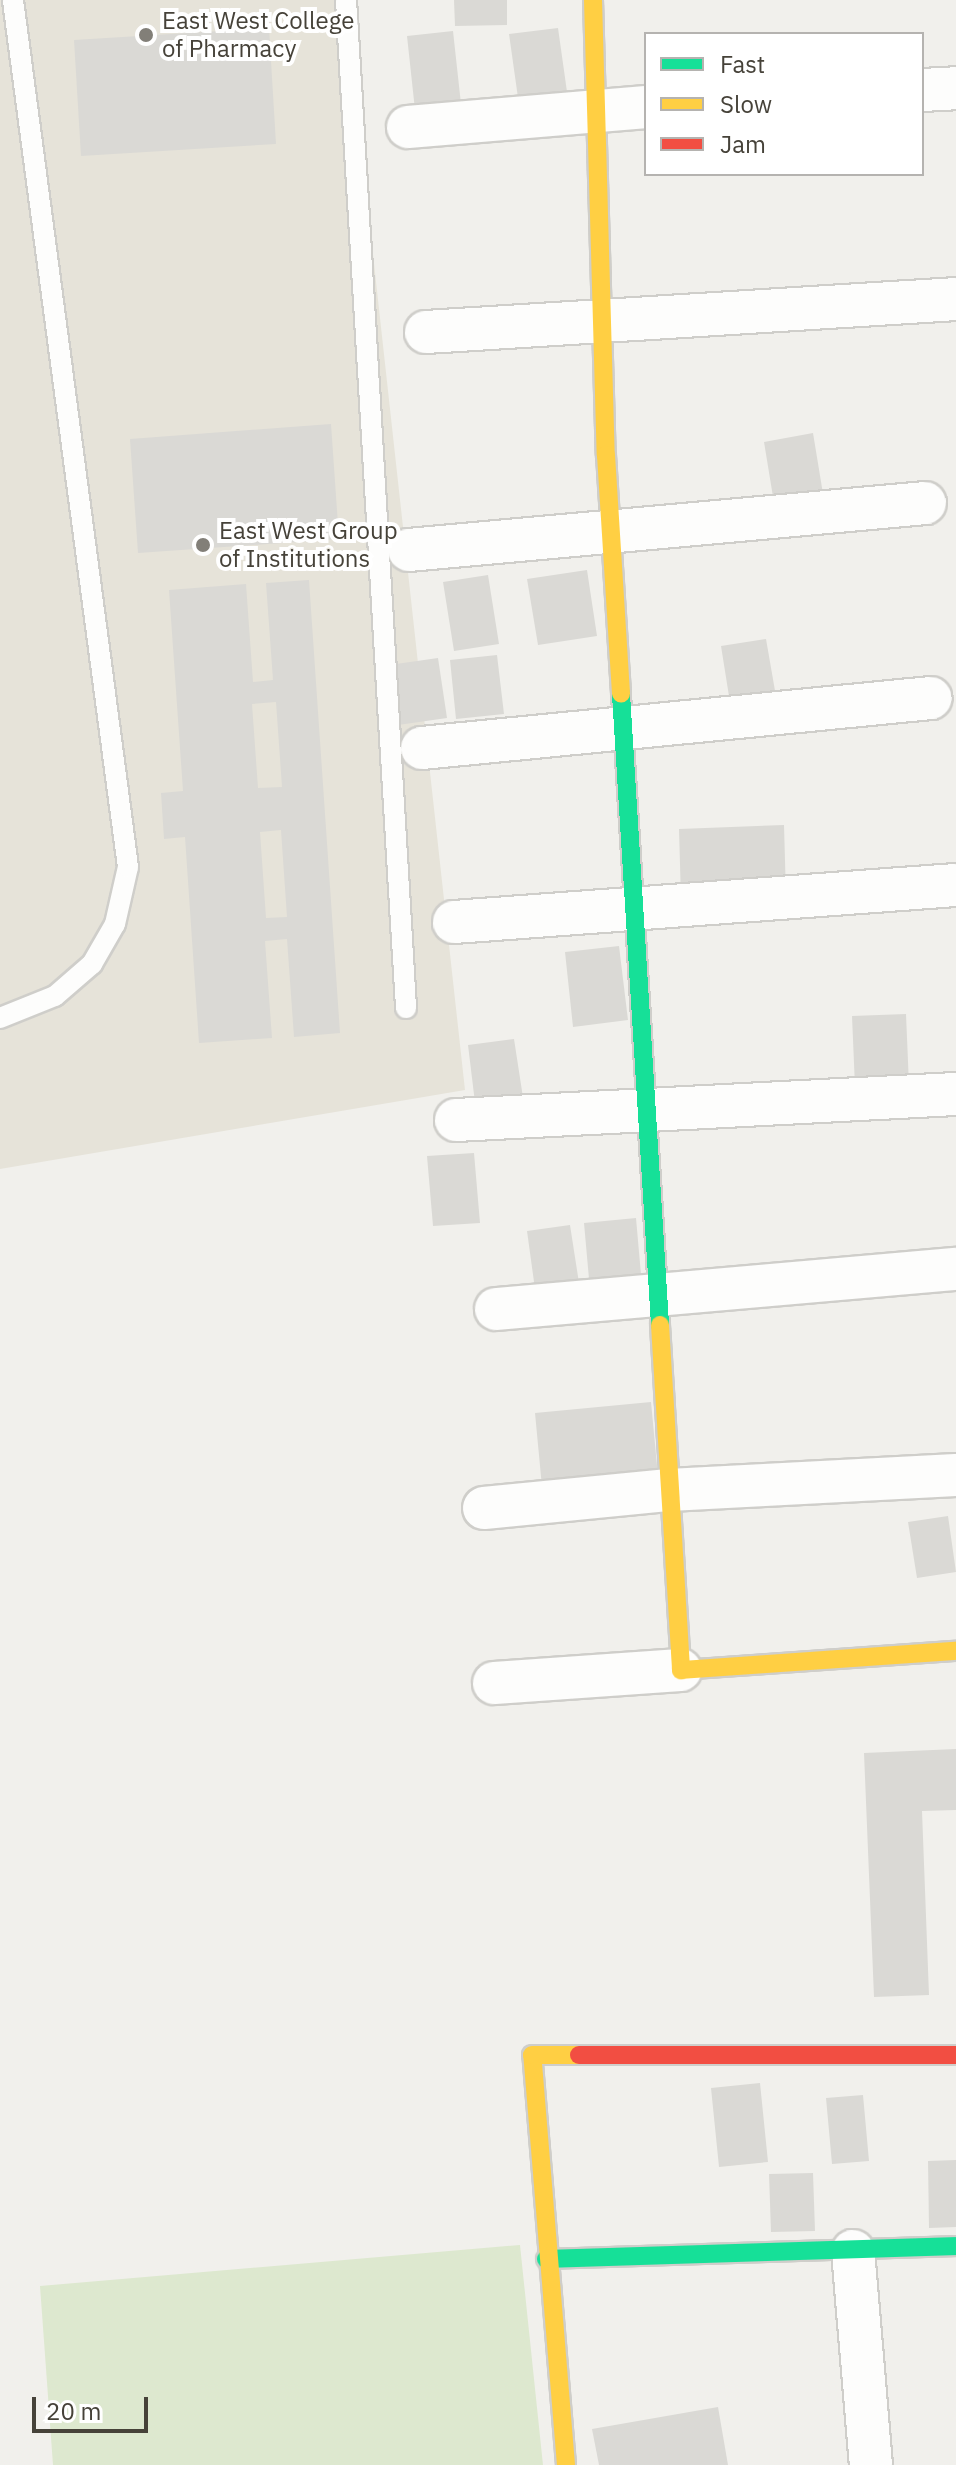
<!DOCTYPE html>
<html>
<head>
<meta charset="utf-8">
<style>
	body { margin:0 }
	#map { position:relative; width:956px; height:2465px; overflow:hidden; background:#f1f0ec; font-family:"IBM Plex Sans",sans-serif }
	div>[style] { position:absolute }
	.education>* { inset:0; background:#e6e3d9 }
	.green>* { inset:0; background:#dde8cf }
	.building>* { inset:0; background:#dad9d5 }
	.roads { filter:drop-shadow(2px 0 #cfceca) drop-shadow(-2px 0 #cfceca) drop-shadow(0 2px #cfceca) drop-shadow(0 -2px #cfceca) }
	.lane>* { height:20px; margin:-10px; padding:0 10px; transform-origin:10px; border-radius:10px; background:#fdfdfc }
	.street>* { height:42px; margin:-21px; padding:0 21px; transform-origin:21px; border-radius:21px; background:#fdfdfc }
	.fast>* { height:18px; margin:-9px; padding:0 9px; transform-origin:9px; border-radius:9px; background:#16e098 }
	.slow>* { height:18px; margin:-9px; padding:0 9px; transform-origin:9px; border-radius:9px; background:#ffcf43 }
	.jam>* { height:18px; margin:-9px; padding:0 9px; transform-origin:9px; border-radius:9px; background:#f24e42 }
	.dots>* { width:22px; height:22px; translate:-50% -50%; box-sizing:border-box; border:4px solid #fff; border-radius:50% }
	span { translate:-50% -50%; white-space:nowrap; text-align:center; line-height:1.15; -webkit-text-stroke:8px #fff; paint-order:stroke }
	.poi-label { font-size:24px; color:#464239 }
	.left { translate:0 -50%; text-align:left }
	.legend { position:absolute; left:644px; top:32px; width:280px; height:144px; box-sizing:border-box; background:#fff; border:2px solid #b5b3b0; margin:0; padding:10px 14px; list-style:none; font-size:24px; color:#464239 }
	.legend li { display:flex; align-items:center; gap:16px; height:40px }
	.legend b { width:40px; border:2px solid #b5b3b0 }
	.scale { position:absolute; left:32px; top:2397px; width:116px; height:36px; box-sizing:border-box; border:4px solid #464239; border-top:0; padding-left:10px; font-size:24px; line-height:28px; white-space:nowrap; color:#464239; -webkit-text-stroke:6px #fff; paint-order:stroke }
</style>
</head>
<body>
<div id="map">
	<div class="education">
		<div style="clip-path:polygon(0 0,345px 0,465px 1090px,0 1169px)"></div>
	</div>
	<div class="green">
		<div style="clip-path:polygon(520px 2245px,543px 2465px,53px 2465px,40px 2286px)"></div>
	</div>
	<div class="building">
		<div style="clip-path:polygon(454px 0,507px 0,507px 25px,455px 26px)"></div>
		<div style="clip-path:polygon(269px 28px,276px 144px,81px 156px,74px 40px)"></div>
		<div style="clip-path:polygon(558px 28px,569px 106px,520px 112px,509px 34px)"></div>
		<div style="clip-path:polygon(453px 31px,461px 104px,415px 110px,407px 36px)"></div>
		<div style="clip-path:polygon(331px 424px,339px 539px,138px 553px,130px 439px)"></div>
		<div style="clip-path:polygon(813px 433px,825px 506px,776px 515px,764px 442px)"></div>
		<div style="clip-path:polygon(587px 570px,597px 636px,538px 645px,527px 579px)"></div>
		<div style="clip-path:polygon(488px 575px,499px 644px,454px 651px,443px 582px)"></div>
		<div style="clip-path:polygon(evenodd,309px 580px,340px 1033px,294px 1037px,287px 939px,265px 941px,272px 1038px,199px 1043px,185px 837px,164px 839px,161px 793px,183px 791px,169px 590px,246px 584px,253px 682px,273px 680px,266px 583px,309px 580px,276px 702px,282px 787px,258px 788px,252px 704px,276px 702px,309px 580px,281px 830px,287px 917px,266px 918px,260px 832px,281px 830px)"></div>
		<div style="clip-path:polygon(766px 639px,778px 708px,732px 715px,721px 646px)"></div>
		<div style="clip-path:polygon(497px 655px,504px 714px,456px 719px,450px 660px)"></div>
		<div style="clip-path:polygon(438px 658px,447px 718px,398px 725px,389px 665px)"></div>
		<div style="clip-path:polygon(784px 825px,786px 896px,681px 900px,679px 829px)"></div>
		<div style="clip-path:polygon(619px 946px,628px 1020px,573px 1027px,565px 952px)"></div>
		<div style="clip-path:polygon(906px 1014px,909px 1085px,855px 1087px,852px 1016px)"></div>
		<div style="clip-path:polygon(514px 1039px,524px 1104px,476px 1111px,468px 1045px)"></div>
		<div style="clip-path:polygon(474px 1153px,480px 1223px,433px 1226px,427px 1156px)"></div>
		<div style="clip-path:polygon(636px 1218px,642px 1286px,590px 1290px,584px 1223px)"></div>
		<div style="clip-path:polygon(570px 1225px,579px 1283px,535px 1289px,527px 1231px)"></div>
		<div style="clip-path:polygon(651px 1402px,658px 1476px,542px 1487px,535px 1413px)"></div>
		<div style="clip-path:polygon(948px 1516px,956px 1572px,917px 1578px,908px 1522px)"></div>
		<div style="clip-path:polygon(956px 1749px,956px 1810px,922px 1811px,929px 1995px,874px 1997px,864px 1753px)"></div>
		<div style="clip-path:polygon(760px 2083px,768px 2162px,719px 2167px,711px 2088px)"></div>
		<div style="clip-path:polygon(863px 2095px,869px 2161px,832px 2164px,826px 2098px)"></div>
		<div style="clip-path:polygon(956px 2160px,956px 2227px,929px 2228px,928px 2161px)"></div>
		<div style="clip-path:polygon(813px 2173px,815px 2231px,771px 2232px,769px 2174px)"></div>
		<div style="clip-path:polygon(718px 2407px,728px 2465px,599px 2465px,592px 2429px)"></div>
	</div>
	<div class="roads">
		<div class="lane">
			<div style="left:346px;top:0;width:1010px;rotate:86.59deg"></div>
			<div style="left:0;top:1018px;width:59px;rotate:-21.8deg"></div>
			<div style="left:55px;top:996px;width:49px;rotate:-40.9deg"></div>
			<div style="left:92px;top:964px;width:46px;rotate:-60.1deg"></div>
			<div style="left:115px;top:924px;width:58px;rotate:-77.2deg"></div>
			<div style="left:128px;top:867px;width:875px;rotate:-97.56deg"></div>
		</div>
		<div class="street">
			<div style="left:922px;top:90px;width:34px;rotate:-3deg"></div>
			<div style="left:408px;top:127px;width:239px;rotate:-4.8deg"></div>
			<div style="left:426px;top:332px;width:531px;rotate:-3.56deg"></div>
			<div style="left:409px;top:550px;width:518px;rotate:-5.2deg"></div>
			<div style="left:422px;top:748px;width:511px;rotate:-5.61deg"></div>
			<div style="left:454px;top:922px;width:503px;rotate:-4.22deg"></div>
			<div style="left:456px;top:1120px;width:501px;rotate:-2.98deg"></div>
			<div style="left:496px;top:1309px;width:462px;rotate:-5deg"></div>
			<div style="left:484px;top:1508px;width:186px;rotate:-5.6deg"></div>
			<div style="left:669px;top:1490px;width:287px;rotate:-3deg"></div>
			<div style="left:494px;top:1683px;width:187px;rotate:-4deg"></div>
			<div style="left:853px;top:2251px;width:215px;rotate:85.2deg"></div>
		</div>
		<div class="fast">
			<div style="left:621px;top:694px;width:632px;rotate:86.46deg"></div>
			<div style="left:546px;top:2259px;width:410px;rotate:-1.8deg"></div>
		</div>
		<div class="slow">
			<div style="left:593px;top:0;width:455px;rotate:88.4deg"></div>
			<div style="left:606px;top:455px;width:239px;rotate:86.4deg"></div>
			<div style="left:660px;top:1325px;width:346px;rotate:86.5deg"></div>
			<div style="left:681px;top:1670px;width:276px;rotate:-4deg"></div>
			<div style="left:566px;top:2465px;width:411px;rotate:-94.7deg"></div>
			<div style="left:532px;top:2055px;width:47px"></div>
		</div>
		<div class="jam">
			<div style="left:579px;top:2055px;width:377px"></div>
		</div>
	</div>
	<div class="dots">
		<div style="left:146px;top:35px;background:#827f78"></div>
		<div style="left:203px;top:545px;background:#827f78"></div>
	</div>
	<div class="poi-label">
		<span class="left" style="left:162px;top:35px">East West College<br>of Pharmacy</span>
		<span class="left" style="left:219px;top:545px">East West Group<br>of Institutions</span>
	</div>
	<ul class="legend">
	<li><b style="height:10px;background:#16e098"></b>Fast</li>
	<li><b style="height:10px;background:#ffcf43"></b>Slow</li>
	<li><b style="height:10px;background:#f24e42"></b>Jam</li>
	</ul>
	<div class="scale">20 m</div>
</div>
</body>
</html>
